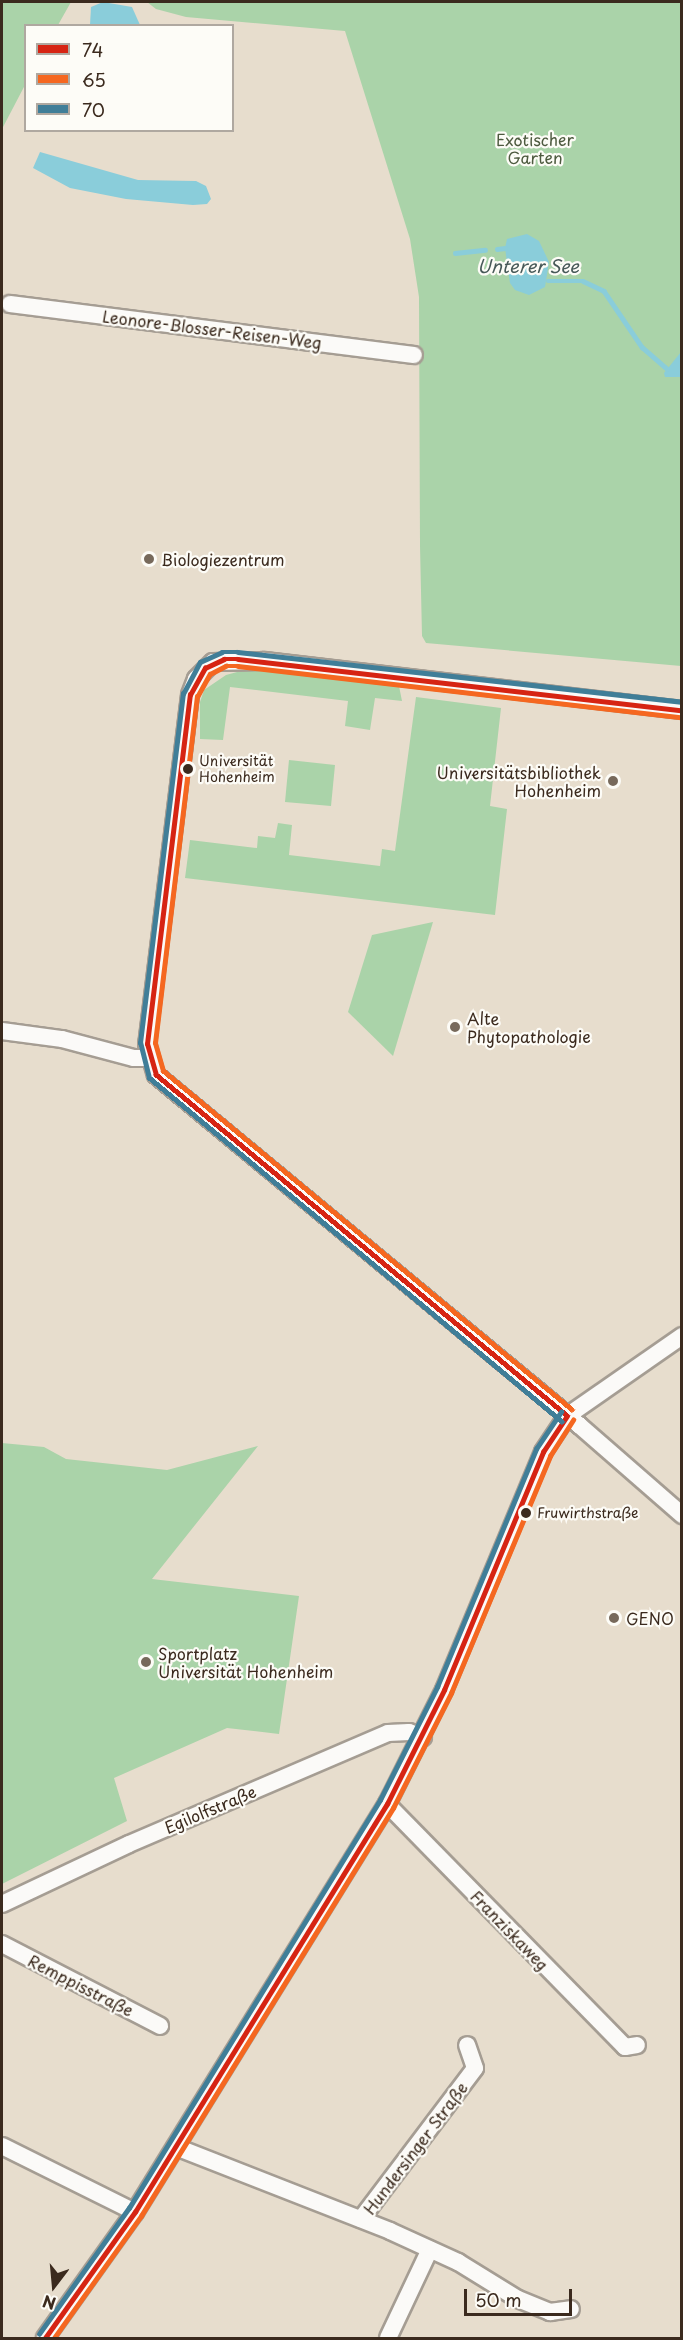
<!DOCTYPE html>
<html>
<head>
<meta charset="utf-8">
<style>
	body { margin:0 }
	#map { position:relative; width:683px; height:2340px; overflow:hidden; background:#e7ddcd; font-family:"Playpen Sans",sans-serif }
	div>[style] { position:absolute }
	.green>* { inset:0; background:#aad3a9 }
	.water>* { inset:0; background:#8acdda }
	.stream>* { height:4.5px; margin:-2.25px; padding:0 2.25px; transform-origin:2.25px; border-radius:2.25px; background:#8acdda }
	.roads { filter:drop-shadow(2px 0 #a59d93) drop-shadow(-2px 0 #a59d93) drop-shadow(0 2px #a59d93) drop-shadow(0 -2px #a59d93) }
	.minor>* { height:16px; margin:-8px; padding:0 8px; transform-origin:8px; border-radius:8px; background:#fbfaf8 }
	.bus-1>* { height:4.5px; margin:-2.25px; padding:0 2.25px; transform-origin:2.25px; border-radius:2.25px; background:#d62413 }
	.bus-2>* { height:4.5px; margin:-2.25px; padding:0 2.25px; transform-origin:2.25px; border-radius:2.25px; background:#f56720 }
	.bus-3>* { height:4.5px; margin:-2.25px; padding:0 2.25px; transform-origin:2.25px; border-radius:2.25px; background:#407e98 }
	.dots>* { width:16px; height:16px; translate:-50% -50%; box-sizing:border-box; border:3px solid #fdfcf7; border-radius:50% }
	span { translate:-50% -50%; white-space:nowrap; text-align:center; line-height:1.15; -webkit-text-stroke:4.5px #fdfcf7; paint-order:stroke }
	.bus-label { font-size:14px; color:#3b2a1e }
	.left { translate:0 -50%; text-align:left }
	.park-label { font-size:16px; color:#4d5a3f }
	.street-label { font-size:16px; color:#3b2a1e }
	.poi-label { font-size:16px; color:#3b2a1e }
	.right { translate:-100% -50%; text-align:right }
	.water-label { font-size:18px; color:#475958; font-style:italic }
	.frame { position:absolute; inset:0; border:3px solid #3b2a1e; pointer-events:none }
	.legend { position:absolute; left:24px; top:24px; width:210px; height:108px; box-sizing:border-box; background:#fdfcf7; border:2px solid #afa8a0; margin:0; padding:8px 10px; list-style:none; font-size:18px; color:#3b2a1e }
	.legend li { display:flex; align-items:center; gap:12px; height:30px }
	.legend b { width:30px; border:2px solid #afa8a0 }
	.north { position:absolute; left:24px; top:2256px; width:60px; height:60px; -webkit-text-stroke:4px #fdfcf7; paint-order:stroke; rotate:196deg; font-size:16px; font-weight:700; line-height:24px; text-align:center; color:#3b2a1e }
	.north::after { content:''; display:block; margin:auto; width:21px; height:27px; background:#3b2a1e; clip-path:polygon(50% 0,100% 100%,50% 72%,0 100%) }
	.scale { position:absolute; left:464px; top:2289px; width:108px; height:27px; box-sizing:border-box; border:3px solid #3b2a1e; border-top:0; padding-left:8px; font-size:18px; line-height:21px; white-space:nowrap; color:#3b2a1e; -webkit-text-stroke:4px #fdfcf7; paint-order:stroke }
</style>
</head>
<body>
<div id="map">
	<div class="green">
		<div style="clip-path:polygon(2px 2px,71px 2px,58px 25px,26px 26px,25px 85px,2px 129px)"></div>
		<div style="clip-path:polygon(147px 2px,681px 2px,681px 666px,426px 643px,422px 636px,420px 546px,419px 297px,410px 239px,345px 31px,186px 17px,156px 9px)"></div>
		<div style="clip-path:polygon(252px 668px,399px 686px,402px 701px,375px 698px,370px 730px,345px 726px,348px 701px,230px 687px,223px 740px,200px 739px,200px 702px,204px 690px,226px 675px)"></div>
		<div style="clip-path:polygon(416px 697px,501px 708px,490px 806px,507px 809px,495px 915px,185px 878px,190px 840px,257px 848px,258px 836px,275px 838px,278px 823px,292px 825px,289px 855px,380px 866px,382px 849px,395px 851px)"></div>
		<div style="clip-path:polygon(289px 760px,335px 765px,331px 806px,285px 802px)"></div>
		<div style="clip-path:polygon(433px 922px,393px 1056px,348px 1012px,372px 935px)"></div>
		<div style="clip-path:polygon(2px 1443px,44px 1447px,66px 1459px,167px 1470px,258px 1446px,152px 1579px,299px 1596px,279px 1734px,227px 1728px,114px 1778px,127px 1821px,2px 1884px)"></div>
	</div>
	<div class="water">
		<div style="clip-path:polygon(103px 2px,132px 7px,140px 25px,90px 25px,91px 7px)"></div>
		<div style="clip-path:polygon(40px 152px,138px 180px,196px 181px,206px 186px,211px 199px,207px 204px,193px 205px,126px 199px,70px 188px,33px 168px)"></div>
		<div style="clip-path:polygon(527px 234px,539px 241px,549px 262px,545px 287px,529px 295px,515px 290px,510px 283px,505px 248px,507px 239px)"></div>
		<div style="clip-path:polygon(681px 352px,681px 377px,665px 377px,664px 373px)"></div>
	</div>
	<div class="stream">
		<div style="left:497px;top:249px;width:8px;rotate:-7deg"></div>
		<div style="left:455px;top:253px;width:30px;rotate:-6deg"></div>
		<div style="left:548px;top:281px;width:35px"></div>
		<div style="left:583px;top:281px;width:23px;rotate:25deg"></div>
		<div style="left:604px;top:291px;width:68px;rotate:55.8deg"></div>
		<div style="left:642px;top:347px;width:33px;rotate:41deg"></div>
	</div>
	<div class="roads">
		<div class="minor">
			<div style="left:10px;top:304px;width:407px;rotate:7.2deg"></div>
			<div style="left:682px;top:710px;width:422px;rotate:-173.3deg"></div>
			<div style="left:263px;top:661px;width:50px;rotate:178.9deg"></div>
			<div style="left:213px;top:662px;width:24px;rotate:135deg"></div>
			<div style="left:196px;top:679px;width:17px;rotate:111deg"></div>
			<div style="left:190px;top:695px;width:352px;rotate:97deg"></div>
			<div style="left:147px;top:1044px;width:32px;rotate:74deg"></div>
			<div style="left:156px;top:1075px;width:549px;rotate:39.61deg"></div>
			<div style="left:579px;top:1425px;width:137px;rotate:41.1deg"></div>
			<div style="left:2px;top:1031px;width:61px;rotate:7.6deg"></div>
			<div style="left:62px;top:1039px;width:74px;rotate:14.8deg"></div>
			<div style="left:134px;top:1058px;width:15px"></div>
			<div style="left:387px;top:1804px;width:340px;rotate:45.6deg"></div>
			<div style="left:625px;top:2047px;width:12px;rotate:-9deg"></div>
			<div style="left:2px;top:1904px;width:140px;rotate:-25.3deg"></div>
			<div style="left:129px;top:1844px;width:282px;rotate:-23.2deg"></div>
			<div style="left:388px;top:1733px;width:21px;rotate:-3deg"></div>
			<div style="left:409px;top:1732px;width:15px;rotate:20deg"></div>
			<div style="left:2px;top:1944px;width:178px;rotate:27.4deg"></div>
			<div style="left:2px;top:2146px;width:148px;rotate:26.4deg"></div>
			<div style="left:176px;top:2147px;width:230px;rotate:21.4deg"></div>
			<div style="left:390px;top:2231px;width:75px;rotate:24.5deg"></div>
			<div style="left:458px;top:2262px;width:70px;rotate:31.7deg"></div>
			<div style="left:518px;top:2299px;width:35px;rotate:22deg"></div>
			<div style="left:550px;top:2312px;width:21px;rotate:-8deg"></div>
			<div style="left:361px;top:2219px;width:189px;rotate:-52.9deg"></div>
			<div style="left:475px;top:2068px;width:24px;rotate:-109deg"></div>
			<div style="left:45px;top:2338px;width:155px;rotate:-54.5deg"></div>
			<div style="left:135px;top:2212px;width:480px;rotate:-58.3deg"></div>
			<div style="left:387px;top:1804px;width:127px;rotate:-63.4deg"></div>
			<div style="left:444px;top:1690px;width:258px;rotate:-67.4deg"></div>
			<div style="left:543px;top:1452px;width:43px;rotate:-56.3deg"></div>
			<div style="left:567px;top:1416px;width:140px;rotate:-34.8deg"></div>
			<div style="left:388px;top:2338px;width:98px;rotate:-64.7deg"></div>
		</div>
	</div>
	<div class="bus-1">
		<div style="left:567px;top:1416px;width:534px;rotate:-140.32deg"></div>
		<div style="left:156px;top:1075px;width:32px;rotate:-106deg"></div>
		<div style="left:147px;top:1044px;width:352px;rotate:-83deg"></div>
		<div style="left:190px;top:695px;width:31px;rotate:-61deg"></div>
		<div style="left:205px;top:668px;width:21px;rotate:-25deg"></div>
		<div style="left:224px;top:659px;width:14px"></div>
		<div style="left:238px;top:659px;width:447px;rotate:6.6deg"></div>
		<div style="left:45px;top:2338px;width:155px;rotate:-54.5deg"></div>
		<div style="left:135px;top:2212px;width:480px;rotate:-58.3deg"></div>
		<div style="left:387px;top:1804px;width:127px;rotate:-63.4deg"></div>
		<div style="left:444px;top:1690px;width:258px;rotate:-67.4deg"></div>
		<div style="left:543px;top:1452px;width:43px;rotate:-56.3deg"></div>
	</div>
	<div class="bus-2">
		<div style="left:572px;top:1410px;width:531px;rotate:-140.35deg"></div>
		<div style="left:163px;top:1071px;width:29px;rotate:-106deg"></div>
		<div style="left:155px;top:1043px;width:349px;rotate:-83.1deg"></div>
		<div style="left:197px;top:697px;width:26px;rotate:-61deg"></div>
		<div style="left:210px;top:674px;width:18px;rotate:-27deg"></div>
		<div style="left:226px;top:666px;width:12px"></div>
		<div style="left:238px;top:666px;width:446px;rotate:6.6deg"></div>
		<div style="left:54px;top:2338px;width:150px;rotate:-54.5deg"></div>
		<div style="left:141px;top:2216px;width:480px;rotate:-58.3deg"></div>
		<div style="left:393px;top:1808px;width:129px;rotate:-63.2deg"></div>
		<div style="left:451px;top:1693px;width:257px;rotate:-67.3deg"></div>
		<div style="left:550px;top:1456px;width:43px;rotate:-57.4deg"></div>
	</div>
	<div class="bus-3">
		<div style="left:562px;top:1422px;width:537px;rotate:-140.21deg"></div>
		<div style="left:149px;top:1078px;width:36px;rotate:-104deg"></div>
		<div style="left:140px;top:1043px;width:352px;rotate:-83deg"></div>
		<div style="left:183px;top:694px;width:36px;rotate:-62deg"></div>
		<div style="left:200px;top:662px;width:24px;rotate:-24deg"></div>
		<div style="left:222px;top:652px;width:16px"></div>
		<div style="left:238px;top:652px;width:447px;rotate:6.4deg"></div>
		<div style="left:39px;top:2334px;width:155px;rotate:-54.5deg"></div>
		<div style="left:129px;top:2208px;width:479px;rotate:-58.4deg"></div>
		<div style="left:380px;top:1800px;width:127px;rotate:-63.2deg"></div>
		<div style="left:437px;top:1687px;width:258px;rotate:-67.4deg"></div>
		<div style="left:536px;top:1449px;width:45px;rotate:-56deg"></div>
	</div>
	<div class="dots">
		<div style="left:149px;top:559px;background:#77695b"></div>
		<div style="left:188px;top:769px;background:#3b2a1e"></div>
		<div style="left:613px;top:781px;background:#77695b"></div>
		<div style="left:455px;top:1027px;background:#77695b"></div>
		<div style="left:526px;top:1513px;background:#3b2a1e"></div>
		<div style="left:614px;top:1618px;background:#77695b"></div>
		<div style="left:146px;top:1662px;background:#77695b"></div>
	</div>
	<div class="bus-label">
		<span class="left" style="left:199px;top:769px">Universität<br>Hohenheim</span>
		<span class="left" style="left:537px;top:1513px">Fruwirthstraße</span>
	</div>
	<div class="park-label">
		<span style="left:535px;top:148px">Exotischer<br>Garten</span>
	</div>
	<div class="street-label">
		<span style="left:212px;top:329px;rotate:7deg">Leonore-Blosser-Reisen-Weg</span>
		<span style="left:210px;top:1809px;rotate:-23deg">Egilolfstraße</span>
		<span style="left:510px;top:1930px;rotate:46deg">Franziskaweg</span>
		<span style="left:81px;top:1985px;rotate:27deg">Remppisstraße</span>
		<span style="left:415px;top:2148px;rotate:-53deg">Hundersinger Straße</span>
	</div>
	<div class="poi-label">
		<span class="left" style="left:161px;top:559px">Biologiezentrum</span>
		<span class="right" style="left:601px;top:781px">Universitätsbibliothek<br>Hohenheim</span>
		<span class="left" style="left:467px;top:1027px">Alte<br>Phytopathologie</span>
		<span class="left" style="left:626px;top:1618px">GENO</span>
		<span class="left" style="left:158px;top:1662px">Sportplatz<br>Universität Hohenheim</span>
	</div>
	<div class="water-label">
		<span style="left:528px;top:266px">Unterer See</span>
	</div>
	<div class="frame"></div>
	<ul class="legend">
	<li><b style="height:8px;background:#d62413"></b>74</li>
	<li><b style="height:8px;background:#f56720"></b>65</li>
	<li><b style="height:8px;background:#407e98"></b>70</li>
	</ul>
	<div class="north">N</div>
	<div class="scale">50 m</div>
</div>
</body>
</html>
